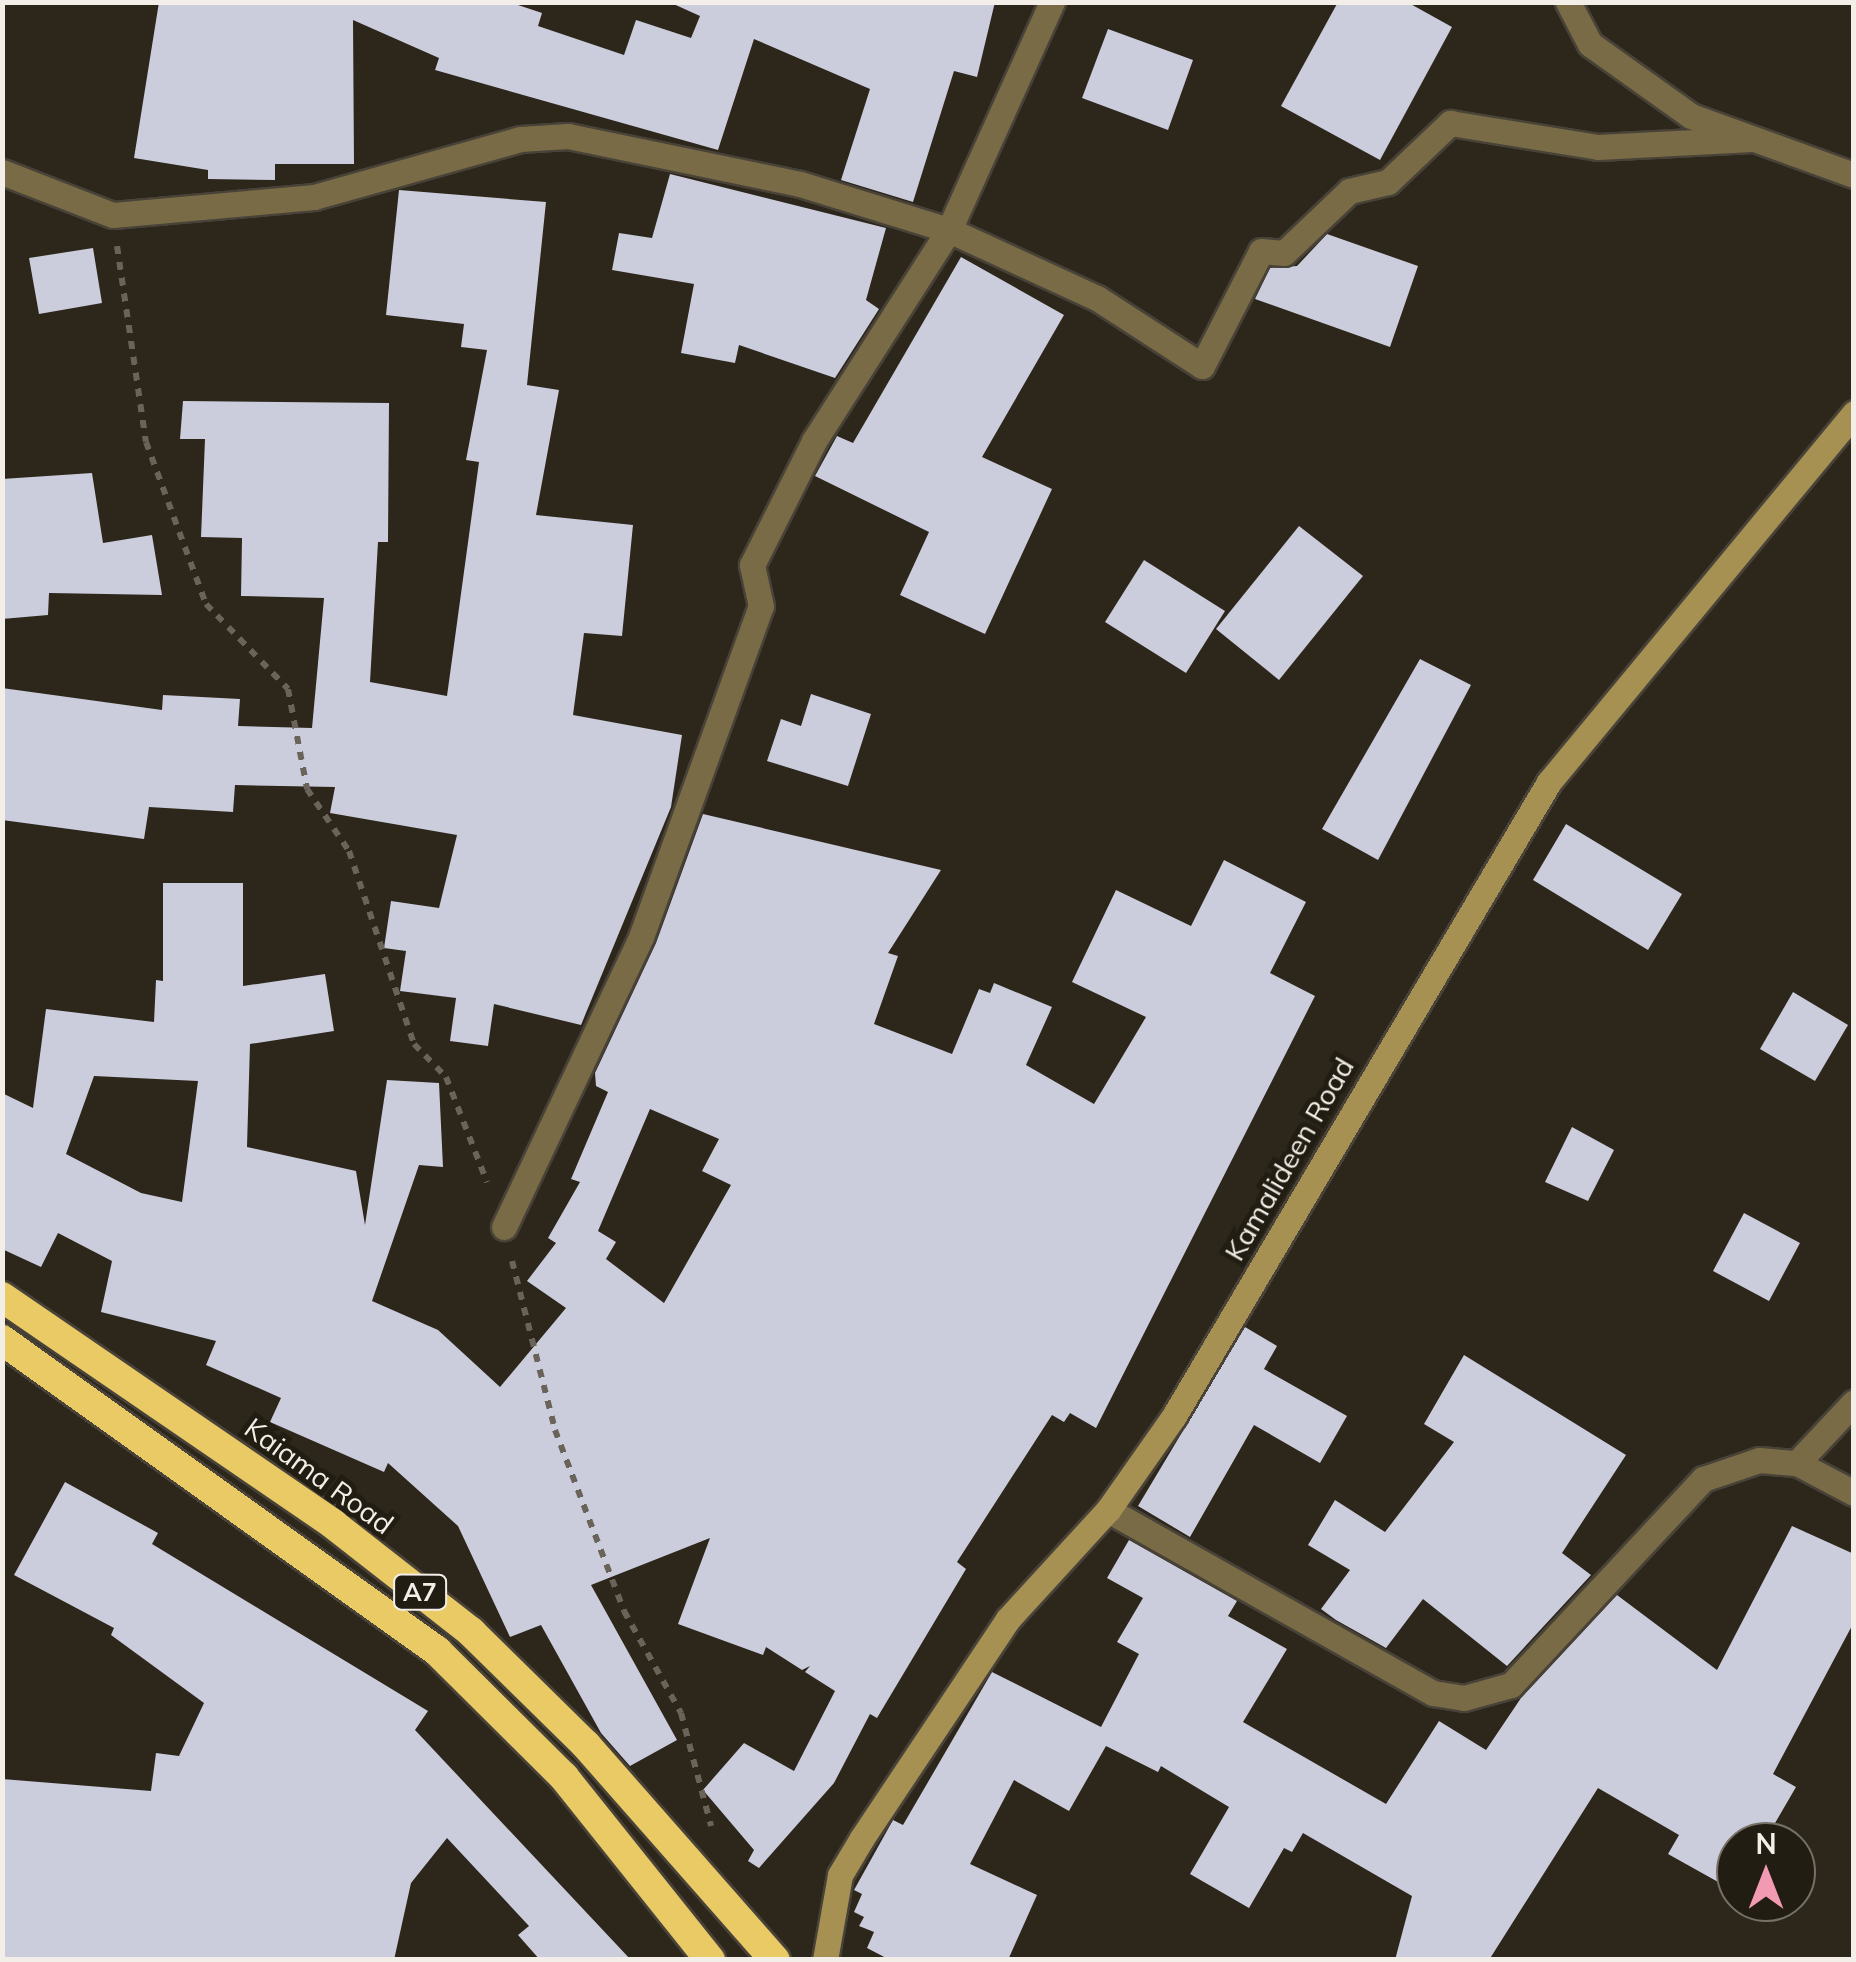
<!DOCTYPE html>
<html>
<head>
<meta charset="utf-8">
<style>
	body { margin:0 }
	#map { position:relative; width:1856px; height:1962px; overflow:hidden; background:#2c261b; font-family:Mulish,sans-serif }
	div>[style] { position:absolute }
	.building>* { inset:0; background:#cbccdc }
	.path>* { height:6px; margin-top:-3px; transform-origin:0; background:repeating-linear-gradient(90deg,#696359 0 8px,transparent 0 16px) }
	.roads { filter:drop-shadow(2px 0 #484238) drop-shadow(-2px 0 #484238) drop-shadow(0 2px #484238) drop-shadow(0 -2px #484238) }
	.street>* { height:25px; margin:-12.5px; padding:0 12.5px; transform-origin:12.5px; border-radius:12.5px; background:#786b45 }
	.secondary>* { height:25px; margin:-12.5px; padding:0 12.5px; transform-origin:12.5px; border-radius:12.5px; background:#a69153 }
	.highway>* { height:30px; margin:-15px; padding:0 15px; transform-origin:15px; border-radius:15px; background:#eaca65 }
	span { translate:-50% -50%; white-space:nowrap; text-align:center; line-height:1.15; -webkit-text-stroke:10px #221d12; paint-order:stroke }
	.shield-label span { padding:2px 8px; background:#221d12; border:2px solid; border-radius:8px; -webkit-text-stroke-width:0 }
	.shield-label { font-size:25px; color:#f3efe8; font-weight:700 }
	.street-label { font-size:28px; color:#f3efe8 }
	.frame { position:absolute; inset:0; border:5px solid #f3efe8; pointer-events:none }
	.north { position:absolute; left:1716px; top:1822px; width:100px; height:100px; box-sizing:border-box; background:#221d12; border:2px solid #767168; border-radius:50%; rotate:0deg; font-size:28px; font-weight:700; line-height:40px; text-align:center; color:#f3efe8 }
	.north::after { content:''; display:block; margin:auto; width:35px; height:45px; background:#f19ab1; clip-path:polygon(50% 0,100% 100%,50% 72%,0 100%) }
</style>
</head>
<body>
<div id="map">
	<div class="building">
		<div style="clip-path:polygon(159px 2px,509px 2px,542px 13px,538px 26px,624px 55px,636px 20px,691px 38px,700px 16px,669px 2px,995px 2px,977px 77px,954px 71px,913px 202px,841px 180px,870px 89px,754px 39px,718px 150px,435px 70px,439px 58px,353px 20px,354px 164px,275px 164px,275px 180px,208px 179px,208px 170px,134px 158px)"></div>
		<div style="clip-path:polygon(1338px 2px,1407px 2px,1452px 27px,1380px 160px,1281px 106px)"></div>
		<div style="clip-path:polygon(1108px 29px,1193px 60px,1168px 130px,1082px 98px)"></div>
		<div style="clip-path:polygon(670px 174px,886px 228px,866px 300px,879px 309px,835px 378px,739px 345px,735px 363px,681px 353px,694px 284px,612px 270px,619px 233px,652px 238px)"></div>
		<div style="clip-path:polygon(399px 190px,546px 202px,527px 385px,559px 390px,536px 515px,633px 525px,622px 636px,584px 633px,573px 715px,682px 735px,671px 807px,581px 1025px,494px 1004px,488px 1046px,450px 1041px,456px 998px,400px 991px,406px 951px,384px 948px,391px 901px,439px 908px,457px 835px,330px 813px,335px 787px,235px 785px,233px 812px,149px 807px,144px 839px,2px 820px,2px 688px,162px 710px,163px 695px,240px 699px,238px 726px,312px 728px,324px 598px,241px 596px,242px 538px,201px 537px,205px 439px,180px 439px,183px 401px,389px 403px,388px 542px,378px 542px,370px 682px,447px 696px,479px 462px,466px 460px,487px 350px,461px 347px,464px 324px,386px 315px)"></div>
		<div style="clip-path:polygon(1327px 234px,1418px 266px,1390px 347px,1255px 299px,1270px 268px,1297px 266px)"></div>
		<div style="clip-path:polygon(93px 248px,102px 303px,39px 314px,29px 258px)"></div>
		<div style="clip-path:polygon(961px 257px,1064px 315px,982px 457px,1052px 489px,985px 634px,900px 595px,929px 532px,815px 476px,837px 436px,853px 443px)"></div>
		<div style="clip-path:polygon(92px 473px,103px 543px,152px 535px,162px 595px,49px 593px,48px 615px,2px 619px,2px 479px)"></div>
		<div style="clip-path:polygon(1299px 526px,1363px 576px,1279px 680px,1216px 629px)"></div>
		<div style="clip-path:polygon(1144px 560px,1225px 611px,1186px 673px,1105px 622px)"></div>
		<div style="clip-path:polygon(1420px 659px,1471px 685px,1378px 860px,1322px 829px)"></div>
		<div style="clip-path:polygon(811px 694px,871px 714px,848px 786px,767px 761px,781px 719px,801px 726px)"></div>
		<div style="clip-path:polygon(evenodd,703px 814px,941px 870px,888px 953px,898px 956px,874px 1024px,952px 1054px,979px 989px,990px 993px,994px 983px,1052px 1007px,1026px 1065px,1094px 1104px,1146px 1017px,1072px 982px,1116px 890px,1191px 926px,1224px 860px,1306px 902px,1270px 973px,1315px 996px,1096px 1428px,1070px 1413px,1064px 1422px,1052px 1415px,957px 1562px,966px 1569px,877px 1718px,870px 1714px,834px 1783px,759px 1868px,748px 1861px,754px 1850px,703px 1790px,744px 1743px,794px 1771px,835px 1691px,805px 1672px,810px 1666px,802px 1670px,766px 1647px,763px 1655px,678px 1624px,710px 1538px,591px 1585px,677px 1740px,630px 1766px,601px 1733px,541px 1625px,510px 1637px,458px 1526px,388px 1463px,384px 1472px,270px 1422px,281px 1398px,206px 1365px,216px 1341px,101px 1312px,112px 1261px,58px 1233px,41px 1267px,2px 1249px,2px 1093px,33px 1108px,46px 1009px,154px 1022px,156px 980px,163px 981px,163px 883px,243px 883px,243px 986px,325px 974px,334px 1031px,250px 1044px,247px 1147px,356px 1171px,365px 1225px,387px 1080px,439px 1083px,443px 1167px,419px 1165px,372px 1301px,438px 1330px,500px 1387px,566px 1308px,527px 1281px,556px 1243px,548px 1238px,580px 1182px,571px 1179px,608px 1092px,596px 1086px,595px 1073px,656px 943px,703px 814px,94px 1076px,198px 1081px,182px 1202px,141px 1193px,66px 1154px,94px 1076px,703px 814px,650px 1109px,719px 1139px,702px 1171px,731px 1185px,664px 1303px,606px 1259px,616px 1242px,598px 1231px,650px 1109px)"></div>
		<div style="clip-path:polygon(1566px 824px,1682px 894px,1648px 950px,1533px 880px)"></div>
		<div style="clip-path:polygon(1793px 992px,1848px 1025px,1815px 1081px,1760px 1049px)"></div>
		<div style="clip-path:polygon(1572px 1127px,1614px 1150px,1588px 1201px,1545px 1182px)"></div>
		<div style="clip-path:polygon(1744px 1213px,1800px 1243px,1769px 1301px,1713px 1271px)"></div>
		<div style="clip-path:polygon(1245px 1327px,1277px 1346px,1264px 1369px,1347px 1416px,1320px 1463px,1254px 1425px,1190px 1537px,1138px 1506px)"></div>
		<div style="clip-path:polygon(1464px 1355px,1626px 1455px,1562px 1553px,1591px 1575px,1507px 1666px,1423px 1599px,1386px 1648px,1336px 1620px,1321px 1609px,1350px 1570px,1308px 1545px,1335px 1500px,1385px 1532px,1454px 1442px,1424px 1424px)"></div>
		<div style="clip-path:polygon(65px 1482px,158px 1533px,152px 1544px,428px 1711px,415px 1730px,631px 1960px,540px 1960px,518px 1935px,529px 1926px,447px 1838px,411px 1883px,394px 1960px,2px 1960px,2px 1779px,151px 1791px,156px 1753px,179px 1756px,204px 1703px,111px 1635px,114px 1628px,14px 1575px)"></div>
		<div style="clip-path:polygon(1792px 1526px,1854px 1554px,1854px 1622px,1773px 1774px,1796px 1787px,1764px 1842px,1736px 1842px,1736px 1892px,1668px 1854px,1679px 1835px,1598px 1788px,1489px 1960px,1395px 1960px,1412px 1896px,1303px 1833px,1292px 1852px,1284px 1848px,1249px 1908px,1190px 1874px,1229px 1807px,1161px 1766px,1158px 1772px,1106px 1746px,1069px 1811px,1014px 1780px,970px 1864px,1037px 1895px,1008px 1960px,890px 1960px,867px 1948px,874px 1932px,859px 1926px,864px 1917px,854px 1912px,862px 1894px,854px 1890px,893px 1820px,903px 1825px,992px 1672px,1101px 1727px,1139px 1654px,1117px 1642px,1143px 1598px,1107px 1578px,1129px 1540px,1237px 1601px,1228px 1616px,1287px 1649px,1243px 1722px,1386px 1804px,1439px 1721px,1486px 1750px,1521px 1698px,1617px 1595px,1717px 1670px)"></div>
	</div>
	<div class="path">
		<div style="left:117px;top:246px;width:198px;rotate:81.6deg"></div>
		<div style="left:146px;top:442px;width:173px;rotate:69.7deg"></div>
		<div style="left:206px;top:604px;width:118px;rotate:46deg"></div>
		<div style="left:288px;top:689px;width:102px;rotate:79.2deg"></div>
		<div style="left:307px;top:789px;width:75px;rotate:55.9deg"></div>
		<div style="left:349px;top:851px;width:204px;rotate:71.4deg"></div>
		<div style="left:414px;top:1044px;width:46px;rotate:45.9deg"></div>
		<div style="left:446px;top:1077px;width:113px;rotate:68.7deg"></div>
		<div style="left:512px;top:1261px;width:174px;rotate:75.7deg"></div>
		<div style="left:555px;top:1430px;width:194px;rotate:69.1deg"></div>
		<div style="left:624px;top:1611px;width:117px;rotate:60.8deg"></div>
		<div style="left:681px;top:1713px;width:117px;rotate:75.1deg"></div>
	</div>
	<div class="roads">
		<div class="street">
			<div style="left:1568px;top:2px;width:47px;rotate:62.4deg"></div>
			<div style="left:1590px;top:44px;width:124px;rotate:35.5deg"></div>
			<div style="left:1691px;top:116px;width:173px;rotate:19.9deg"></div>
			<div style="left:2px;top:172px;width:119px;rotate:21.2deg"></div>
			<div style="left:113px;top:215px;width:202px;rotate:-5.1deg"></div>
			<div style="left:314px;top:197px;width:214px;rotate:-15.7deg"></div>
			<div style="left:520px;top:139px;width:48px;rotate:-3.6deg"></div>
			<div style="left:568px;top:136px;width:237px;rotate:11.7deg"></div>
			<div style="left:800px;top:184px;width:156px;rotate:17.2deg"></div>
			<div style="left:949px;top:230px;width:163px;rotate:24.7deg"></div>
			<div style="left:1097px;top:298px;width:125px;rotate:32.9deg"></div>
			<div style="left:1202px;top:366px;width:129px;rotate:-62.8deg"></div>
			<div style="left:1261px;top:251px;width:23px;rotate:5deg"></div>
			<div style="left:1284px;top:253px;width:90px;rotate:-43.6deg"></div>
			<div style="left:1349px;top:191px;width:40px;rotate:-13deg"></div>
			<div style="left:1388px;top:182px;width:86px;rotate:-43.6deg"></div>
			<div style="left:1450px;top:123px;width:150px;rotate:9.2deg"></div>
			<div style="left:1598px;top:147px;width:154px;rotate:-3deg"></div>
			<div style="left:504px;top:1227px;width:321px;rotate:-64.7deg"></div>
			<div style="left:641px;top:937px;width:352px;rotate:-70.1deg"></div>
			<div style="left:761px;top:606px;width:42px;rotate:-102.4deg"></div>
			<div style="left:752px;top:565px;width:139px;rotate:-63.4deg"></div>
			<div style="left:814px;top:441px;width:250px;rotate:-57.4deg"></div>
			<div style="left:949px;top:230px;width:250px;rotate:-65.7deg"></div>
			<div style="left:1797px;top:1463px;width:83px;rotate:-46.9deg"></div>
			<div style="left:1108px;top:1510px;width:373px;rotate:29.4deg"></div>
			<div style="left:1433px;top:1693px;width:31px;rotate:9deg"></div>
			<div style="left:1464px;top:1698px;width:49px;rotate:-15.5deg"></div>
			<div style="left:1511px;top:1685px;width:282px;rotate:-47deg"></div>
			<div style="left:1703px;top:1479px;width:59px;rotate:-18.7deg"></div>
			<div style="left:1759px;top:1460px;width:38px;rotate:5deg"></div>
			<div style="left:1797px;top:1463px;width:64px;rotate:27.8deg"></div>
		</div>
		<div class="secondary">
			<div style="left:825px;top:1960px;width:86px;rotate:-80deg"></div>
			<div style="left:840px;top:1875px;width:43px;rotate:-59.3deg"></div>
			<div style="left:862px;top:1838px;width:263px;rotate:-56.3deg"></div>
			<div style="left:1008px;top:1619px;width:148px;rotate:-47.5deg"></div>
			<div style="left:1108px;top:1510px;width:115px;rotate:-54.9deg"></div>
			<div style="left:1174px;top:1416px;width:737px;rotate:-59.4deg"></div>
			<div style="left:1549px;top:782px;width:479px;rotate:-50.4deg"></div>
		</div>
		<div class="highway">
			<div style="left:2px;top:1297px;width:401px;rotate:34.4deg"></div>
			<div style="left:333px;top:1524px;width:175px;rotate:38deg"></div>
			<div style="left:471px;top:1632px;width:161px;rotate:44.5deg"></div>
			<div style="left:586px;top:1745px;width:286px;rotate:48.7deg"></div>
			<div style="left:2px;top:1340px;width:535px;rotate:35.56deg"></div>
			<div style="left:437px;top:1651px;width:179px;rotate:44.8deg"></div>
			<div style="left:564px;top:1777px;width:234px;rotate:51.4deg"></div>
		</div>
	</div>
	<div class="shield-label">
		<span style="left:420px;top:1592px">A7</span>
	</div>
	<div class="street-label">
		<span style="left:1289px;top:1159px;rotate:-60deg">Kamalideen Road</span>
		<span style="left:319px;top:1476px;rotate:36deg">Kaiama Road</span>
	</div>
	<div class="frame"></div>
	<div class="north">N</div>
</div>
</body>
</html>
